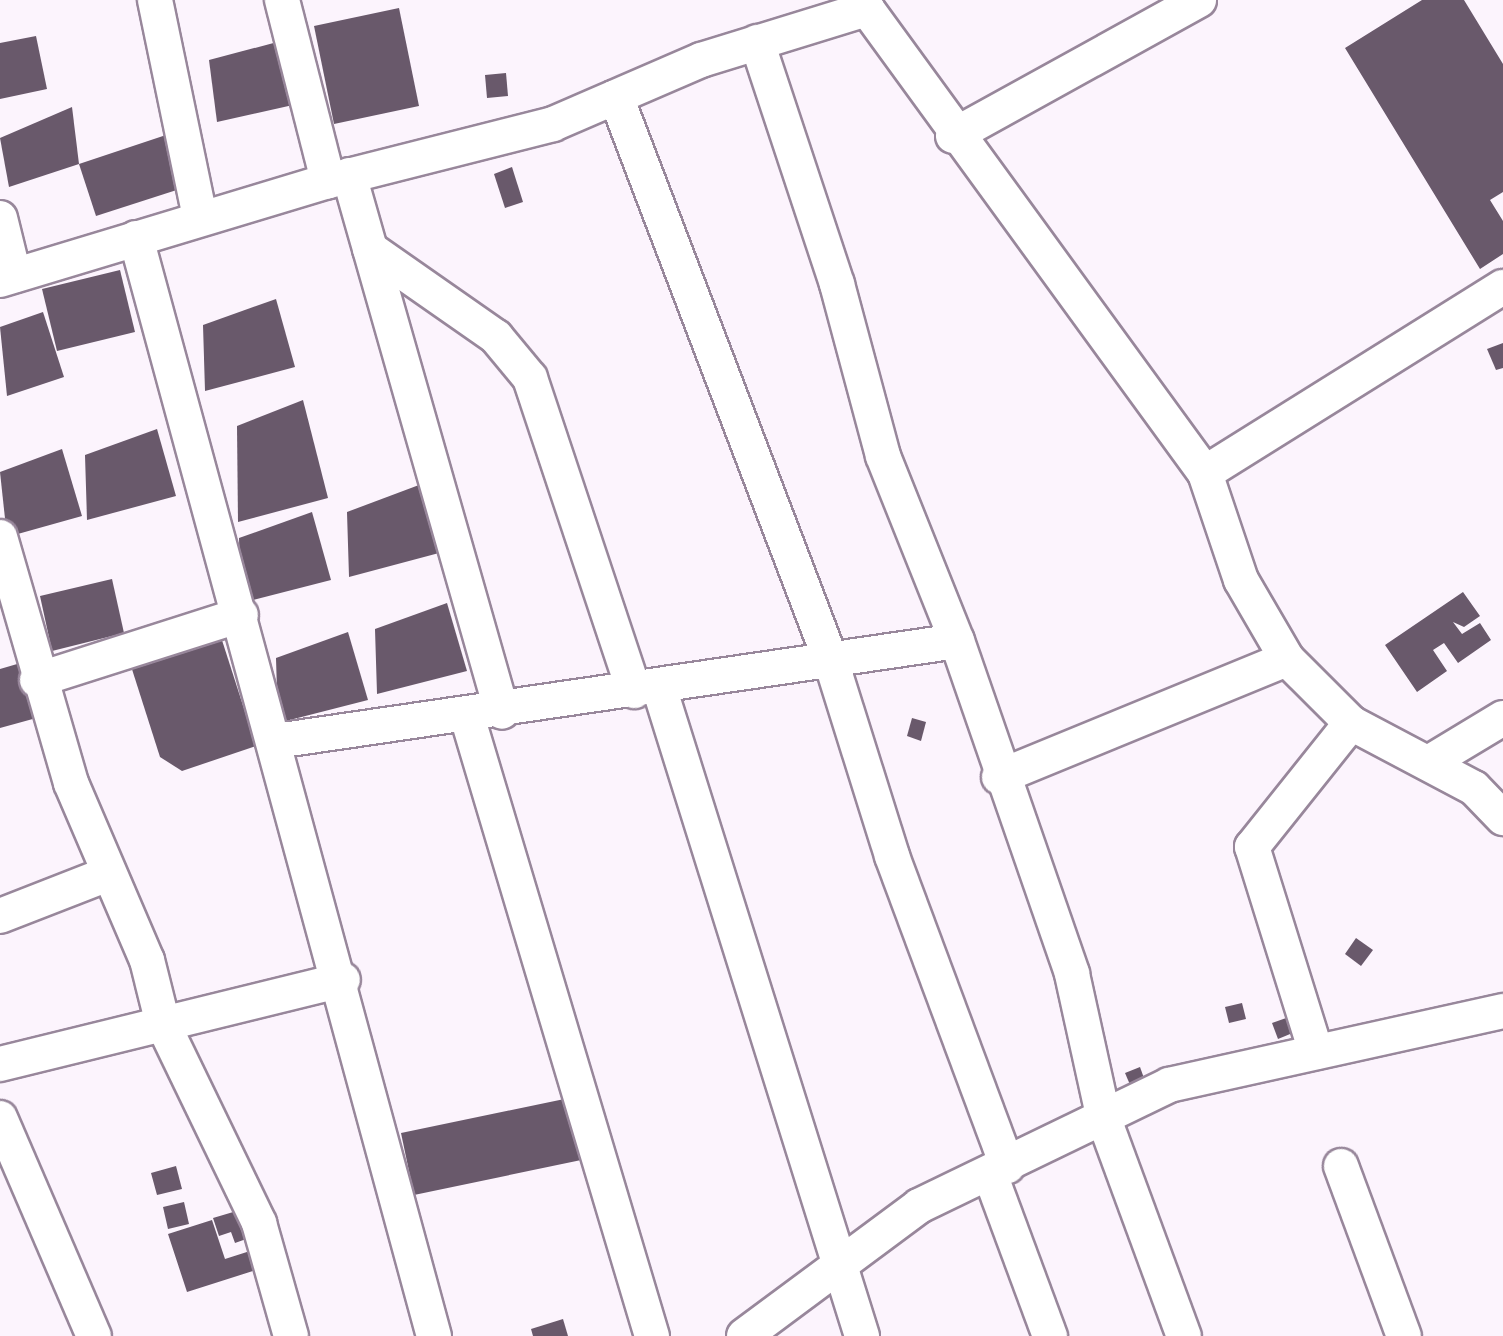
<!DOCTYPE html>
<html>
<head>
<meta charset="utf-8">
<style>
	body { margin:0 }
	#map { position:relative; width:1503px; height:1336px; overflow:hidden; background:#fcf4fd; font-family:Inter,sans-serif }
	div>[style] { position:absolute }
	.building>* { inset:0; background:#69596b }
	.roads { filter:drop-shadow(2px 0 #98879b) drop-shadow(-2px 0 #98879b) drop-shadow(0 2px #98879b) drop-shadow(0 -2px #98879b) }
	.minor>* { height:34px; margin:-17px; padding:0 17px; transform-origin:17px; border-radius:17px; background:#fff }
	span { translate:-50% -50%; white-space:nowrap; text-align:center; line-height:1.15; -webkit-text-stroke:8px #fff; paint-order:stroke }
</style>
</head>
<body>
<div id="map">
	<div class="building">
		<div style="clip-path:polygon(1422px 0,1464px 0,1503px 64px,1503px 192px,1490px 200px,1503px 221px,1503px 254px,1480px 269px,1345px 48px)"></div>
		<div style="clip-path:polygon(399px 8px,419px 106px,334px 124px,314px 26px)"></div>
		<div style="clip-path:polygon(36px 36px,47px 89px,0 99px,0 43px)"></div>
		<div style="clip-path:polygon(281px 41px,293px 105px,217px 122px,209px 60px)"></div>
		<div style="clip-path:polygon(506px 73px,508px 96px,487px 98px,485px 75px)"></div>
		<div style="clip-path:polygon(72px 107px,79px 164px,9px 187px,0 138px)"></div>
		<div style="clip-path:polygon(169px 134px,186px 187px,96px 216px,79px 164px)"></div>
		<div style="clip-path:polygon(512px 167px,523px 202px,505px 208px,494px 174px)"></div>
		<div style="clip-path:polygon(120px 270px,135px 332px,57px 351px,42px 289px)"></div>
		<div style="clip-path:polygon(276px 299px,295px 367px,205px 391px,203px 325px)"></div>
		<div style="clip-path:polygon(43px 312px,64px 377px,7px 396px,0 327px)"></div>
		<div style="clip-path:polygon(1503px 343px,1503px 368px,1496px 370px,1487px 349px)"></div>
		<div style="clip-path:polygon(303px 400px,328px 498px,238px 522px,237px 426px)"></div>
		<div style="clip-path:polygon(157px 429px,176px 496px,87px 520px,85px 455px)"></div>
		<div style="clip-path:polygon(62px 449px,82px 516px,7px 537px,0 472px)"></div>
		<div style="clip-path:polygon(419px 485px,439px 553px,349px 577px,347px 512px)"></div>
		<div style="clip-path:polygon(312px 512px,331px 580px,241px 603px,239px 538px)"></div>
		<div style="clip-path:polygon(112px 579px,124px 633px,52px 651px,40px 596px)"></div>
		<div style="clip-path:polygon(1463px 592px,1480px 616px,1464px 627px,1453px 622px,1462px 634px,1480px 623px,1491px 640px,1458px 663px,1444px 643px,1433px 650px,1447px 671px,1417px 692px,1385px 645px)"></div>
		<div style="clip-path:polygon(447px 603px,467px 671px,377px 694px,375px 629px)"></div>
		<div style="clip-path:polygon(348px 632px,368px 700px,278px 723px,276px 658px)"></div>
		<div style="clip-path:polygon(220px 634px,256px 746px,182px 771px,160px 757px,130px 663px)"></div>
		<div style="clip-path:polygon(24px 662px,40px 717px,0 728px,0 669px)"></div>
		<div style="clip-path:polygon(912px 718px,926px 722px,921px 741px,907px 736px)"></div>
		<div style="clip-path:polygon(1356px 938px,1373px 950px,1361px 966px,1345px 954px)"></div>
		<div style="clip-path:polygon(1242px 1003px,1246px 1019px,1229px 1023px,1225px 1007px)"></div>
		<div style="clip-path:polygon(1289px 1017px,1295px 1032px,1278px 1039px,1272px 1023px)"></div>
		<div style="clip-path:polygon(1140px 1067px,1145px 1081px,1131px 1087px,1125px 1073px)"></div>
		<div style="clip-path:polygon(574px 1097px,586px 1159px,414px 1195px,401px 1133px)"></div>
		<div style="clip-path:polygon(176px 1166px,182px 1189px,157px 1195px,151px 1173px)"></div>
		<div style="clip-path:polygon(184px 1202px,189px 1224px,168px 1229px,163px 1207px)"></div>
		<div style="clip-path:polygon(240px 1210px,249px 1238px,235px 1243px,231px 1232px,219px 1236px,213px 1218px)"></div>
		<div style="clip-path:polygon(212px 1220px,225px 1259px,250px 1251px,256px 1270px,187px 1292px,168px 1234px)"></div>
		<div style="clip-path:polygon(563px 1319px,568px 1336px,533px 1336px,531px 1329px)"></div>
	</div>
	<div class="roads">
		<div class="minor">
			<div style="left:155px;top:0;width:223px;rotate:78.3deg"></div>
			<div style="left:282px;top:0;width:187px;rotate:75.7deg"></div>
			<div style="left:867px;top:9px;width:574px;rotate:53.93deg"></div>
			<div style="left:1205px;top:473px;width:113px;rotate:71.4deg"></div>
			<div style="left:1241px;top:580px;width:91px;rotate:59.8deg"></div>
			<div style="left:1287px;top:659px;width:91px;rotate:45deg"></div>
			<div style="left:1351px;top:723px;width:139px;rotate:27.9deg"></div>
			<div style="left:1474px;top:788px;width:42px;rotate:46deg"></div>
			<div style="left:757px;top:42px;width:255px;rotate:71.7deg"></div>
			<div style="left:837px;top:284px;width:178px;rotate:75deg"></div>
			<div style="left:883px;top:456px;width:199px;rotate:68.2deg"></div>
			<div style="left:957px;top:641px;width:352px;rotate:70.9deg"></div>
			<div style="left:1072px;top:974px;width:148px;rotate:77.6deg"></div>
			<div style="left:1104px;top:1119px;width:231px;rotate:69.8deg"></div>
			<div style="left:616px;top:97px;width:604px;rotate:69.13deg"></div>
			<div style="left:831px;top:661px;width:204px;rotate:72.6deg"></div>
			<div style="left:892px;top:856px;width:331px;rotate:69.6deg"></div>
			<div style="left:953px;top:136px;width:281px;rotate:-28.9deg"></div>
			<div style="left:349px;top:175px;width:558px;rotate:74.1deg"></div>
			<div style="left:0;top:218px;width:59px;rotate:76.2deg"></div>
			<div style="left:136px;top:238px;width:1138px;rotate:74.82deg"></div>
			<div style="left:370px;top:249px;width:154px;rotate:34.9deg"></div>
			<div style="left:496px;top:337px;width:53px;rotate:50.3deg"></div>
			<div style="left:530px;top:378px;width:330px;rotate:71.6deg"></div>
			<div style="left:0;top:280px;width:343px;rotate:-16.8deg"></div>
			<div style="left:328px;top:181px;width:232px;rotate:-14.2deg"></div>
			<div style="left:553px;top:124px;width:161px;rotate:-23.4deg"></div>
			<div style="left:701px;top:60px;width:174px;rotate:-17.1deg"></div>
			<div style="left:867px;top:9px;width:10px;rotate:-114deg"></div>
			<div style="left:1205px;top:473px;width:351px;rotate:-32deg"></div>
			<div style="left:0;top:537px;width:256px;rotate:73.9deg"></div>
			<div style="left:71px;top:783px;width:193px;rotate:66.8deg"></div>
			<div style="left:147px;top:960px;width:66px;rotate:76deg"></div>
			<div style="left:163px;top:1024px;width:221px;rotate:64.2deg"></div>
			<div style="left:259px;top:1223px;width:117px;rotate:74.2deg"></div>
			<div style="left:37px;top:680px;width:214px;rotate:-17.7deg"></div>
			<div style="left:659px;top:687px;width:680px;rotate:72.63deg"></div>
			<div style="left:467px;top:716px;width:647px;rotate:73.39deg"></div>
			<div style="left:276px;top:741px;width:688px;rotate:-8.35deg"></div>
			<div style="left:1430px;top:762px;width:85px;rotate:-31.1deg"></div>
			<div style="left:999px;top:777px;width:311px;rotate:-22.3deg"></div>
			<div style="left:0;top:916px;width:116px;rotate:-21.3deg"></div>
			<div style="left:1316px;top:1052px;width:215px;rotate:-107.3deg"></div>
			<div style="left:1252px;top:847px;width:159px;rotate:-51.4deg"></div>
			<div style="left:0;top:1064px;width:353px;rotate:-13.8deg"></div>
			<div style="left:0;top:1118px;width:237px;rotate:66.7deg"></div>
			<div style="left:1341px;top:1166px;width:181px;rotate:69.7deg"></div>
			<div style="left:990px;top:1174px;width:173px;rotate:69.7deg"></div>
			<div style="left:744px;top:1336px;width:218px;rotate:-36.6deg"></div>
			<div style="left:919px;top:1206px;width:278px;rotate:-25.8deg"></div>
			<div style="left:1169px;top:1085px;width:342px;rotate:-12.5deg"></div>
		</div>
	</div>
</div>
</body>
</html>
